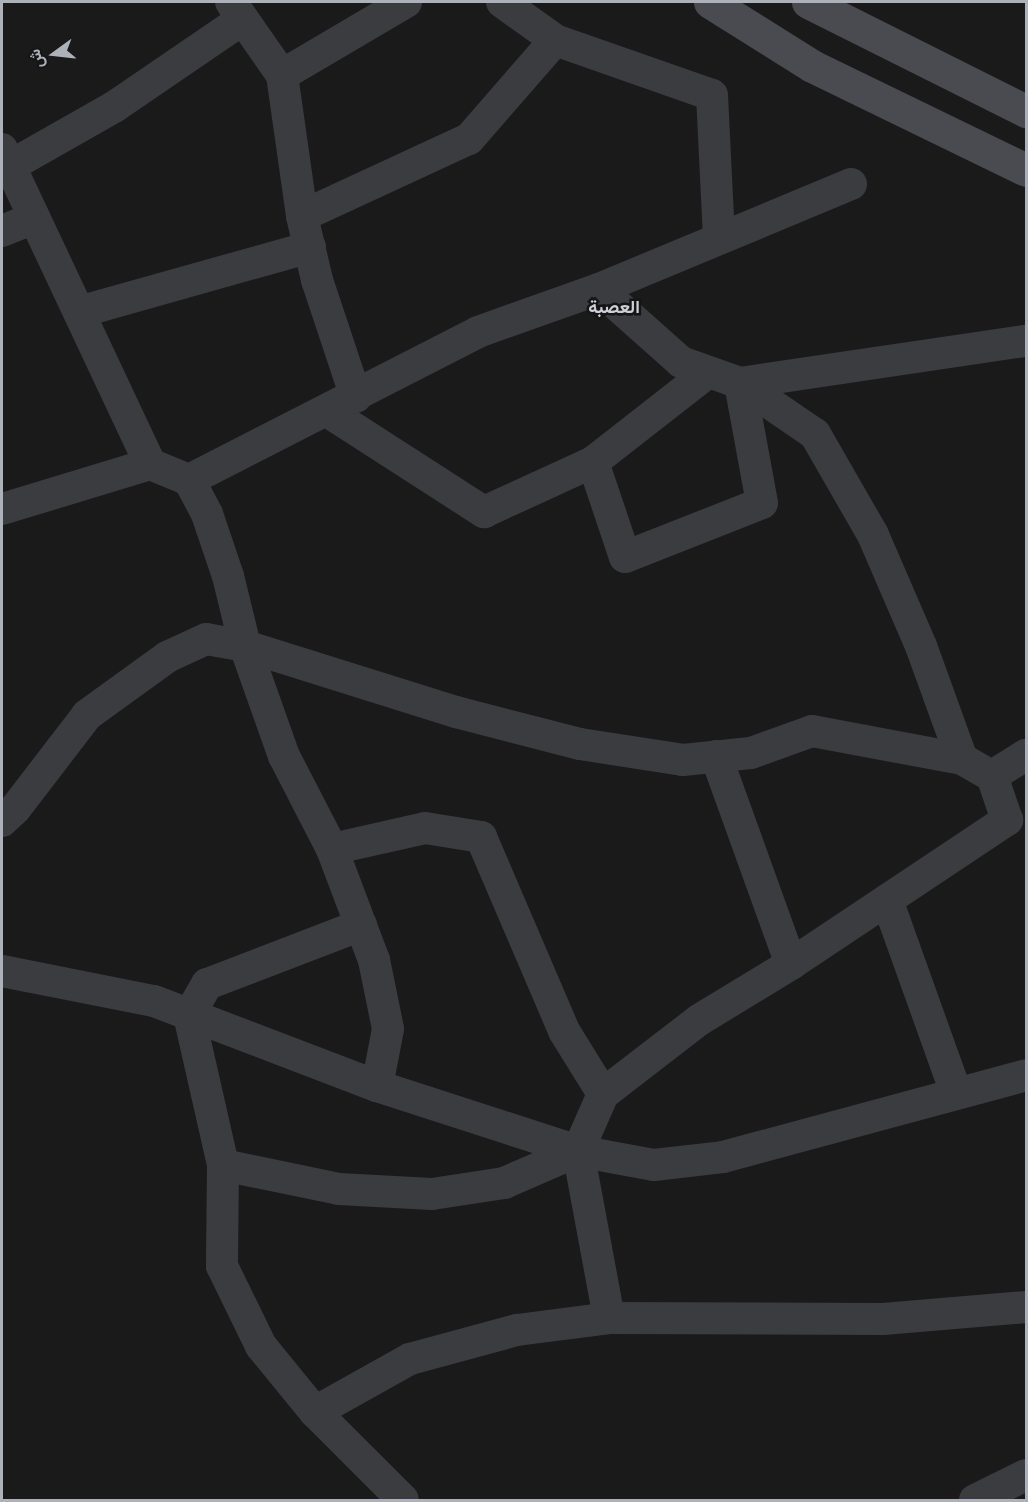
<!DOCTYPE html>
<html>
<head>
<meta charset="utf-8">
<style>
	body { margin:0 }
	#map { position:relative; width:1028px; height:1502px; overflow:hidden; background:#1a1a1b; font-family:"Source Sans 3",Vazirmatn,sans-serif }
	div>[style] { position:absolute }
	.street>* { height:32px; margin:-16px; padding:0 16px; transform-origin:16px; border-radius:16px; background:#3b3c40 }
	.secondary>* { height:33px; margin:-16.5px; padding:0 16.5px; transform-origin:16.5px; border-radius:16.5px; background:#494b50 }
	span { translate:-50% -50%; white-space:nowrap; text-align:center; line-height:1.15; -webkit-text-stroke:5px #151416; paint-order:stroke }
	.neighbourhood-label { font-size:18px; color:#ced0d6; font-weight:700 }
	.frame { position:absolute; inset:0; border:3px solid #adb1ba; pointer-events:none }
	.north { position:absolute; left:24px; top:24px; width:60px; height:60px; -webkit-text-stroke:4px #151416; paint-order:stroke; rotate:255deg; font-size:16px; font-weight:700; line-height:24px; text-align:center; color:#adb1ba }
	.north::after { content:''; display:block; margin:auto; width:21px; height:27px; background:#adb1ba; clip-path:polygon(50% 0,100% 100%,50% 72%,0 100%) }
</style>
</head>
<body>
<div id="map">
	<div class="street">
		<div style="left:231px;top:2px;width:89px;rotate:55.1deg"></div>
		<div style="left:282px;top:75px;width:142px;rotate:81.9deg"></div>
		<div style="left:302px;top:216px;width:66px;rotate:76.8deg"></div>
		<div style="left:317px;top:280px;width:123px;rotate:71.6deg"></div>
		<div style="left:502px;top:2px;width:65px;rotate:35.6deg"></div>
		<div style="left:555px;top:40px;width:166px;rotate:19.3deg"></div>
		<div style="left:712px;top:95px;width:142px;rotate:87.2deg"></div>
		<div style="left:282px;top:75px;width:144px;rotate:-30.5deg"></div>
		<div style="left:2px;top:149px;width:348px;rotate:64.8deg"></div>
		<div style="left:10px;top:166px;width:120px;rotate:-29.6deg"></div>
		<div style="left:114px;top:107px;width:156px;rotate:-34.3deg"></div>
		<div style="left:302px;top:216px;width:184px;rotate:-24.8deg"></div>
		<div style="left:469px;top:139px;width:131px;rotate:-49deg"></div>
		<div style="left:2px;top:231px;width:35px;rotate:-22deg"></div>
		<div style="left:599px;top:289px;width:110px;rotate:41.7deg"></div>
		<div style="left:681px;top:362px;width:63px;rotate:19.6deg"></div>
		<div style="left:740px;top:383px;width:91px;rotate:34.2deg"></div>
		<div style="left:815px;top:434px;width:116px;rotate:60.1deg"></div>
		<div style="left:873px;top:535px;width:121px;rotate:66.6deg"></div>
		<div style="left:921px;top:646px;width:120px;rotate:70.1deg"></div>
		<div style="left:79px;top:312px;width:240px;rotate:-15.7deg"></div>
		<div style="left:327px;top:411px;width:187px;rotate:32.8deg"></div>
		<div style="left:484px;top:512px;width:120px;rotate:-24.6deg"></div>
		<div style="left:593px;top:462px;width:146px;rotate:-38deg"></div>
		<div style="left:593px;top:462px;width:100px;rotate:71.4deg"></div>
		<div style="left:625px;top:557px;width:147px;rotate:-21.5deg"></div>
		<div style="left:762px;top:503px;width:122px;rotate:-100.4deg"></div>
		<div style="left:740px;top:383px;width:289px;rotate:-8.4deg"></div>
		<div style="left:189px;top:480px;width:325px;rotate:-27.1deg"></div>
		<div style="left:478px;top:332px;width:128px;rotate:-19.6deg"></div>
		<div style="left:599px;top:289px;width:273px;rotate:-22.6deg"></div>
		<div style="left:2px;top:509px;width:155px;rotate:-16.9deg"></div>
		<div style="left:150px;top:464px;width:42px;rotate:22.3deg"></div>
		<div style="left:189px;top:480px;width:38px;rotate:62deg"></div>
		<div style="left:207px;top:514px;width:65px;rotate:71.3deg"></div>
		<div style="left:228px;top:576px;width:72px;rotate:76.3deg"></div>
		<div style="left:245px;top:646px;width:117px;rotate:70.5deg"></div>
		<div style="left:284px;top:756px;width:105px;rotate:62.7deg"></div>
		<div style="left:332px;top:849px;width:119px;rotate:69.3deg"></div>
		<div style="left:374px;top:960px;width:70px;rotate:78.5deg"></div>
		<div style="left:388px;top:1029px;width:58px;rotate:100.9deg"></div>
		<div style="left:716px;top:756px;width:221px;rotate:70.2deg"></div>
		<div style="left:2px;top:821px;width:18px;rotate:-43deg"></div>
		<div style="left:15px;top:809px;width:118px;rotate:-52.5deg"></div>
		<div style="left:87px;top:715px;width:99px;rotate:-35.9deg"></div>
		<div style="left:167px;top:657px;width:43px;rotate:-24.8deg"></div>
		<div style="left:206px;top:639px;width:40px;rotate:10deg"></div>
		<div style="left:245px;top:646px;width:221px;rotate:17.4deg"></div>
		<div style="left:456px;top:712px;width:128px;rotate:14.5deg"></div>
		<div style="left:580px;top:744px;width:104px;rotate:8.8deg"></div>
		<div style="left:683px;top:760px;width:68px;rotate:-5.9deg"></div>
		<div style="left:751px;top:753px;width:65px;rotate:-19.8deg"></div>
		<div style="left:812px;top:731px;width:153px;rotate:10.6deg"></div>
		<div style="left:962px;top:759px;width:34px;rotate:30deg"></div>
		<div style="left:992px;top:776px;width:40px;rotate:-32deg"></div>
		<div style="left:332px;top:849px;width:95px;rotate:-12.7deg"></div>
		<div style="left:425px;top:828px;width:57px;rotate:9.1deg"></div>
		<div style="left:481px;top:837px;width:211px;rotate:66.8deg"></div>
		<div style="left:564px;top:1031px;width:74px;rotate:58.2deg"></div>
		<div style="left:887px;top:900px;width:205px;rotate:70.3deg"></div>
		<div style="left:361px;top:925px;width:165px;rotate:159deg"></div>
		<div style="left:207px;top:984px;width:36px;rotate:120deg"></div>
		<div style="left:189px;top:1015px;width:154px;rotate:77.2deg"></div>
		<div style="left:223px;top:1165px;width:101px;rotate:90.6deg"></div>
		<div style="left:222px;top:1266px;width:89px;rotate:64deg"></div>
		<div style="left:261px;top:1346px;width:85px;rotate:50.7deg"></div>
		<div style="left:315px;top:1412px;width:124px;rotate:45deg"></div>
		<div style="left:2px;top:971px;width:155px;rotate:11.2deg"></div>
		<div style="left:154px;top:1001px;width:239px;rotate:20.9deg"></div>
		<div style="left:377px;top:1086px;width:211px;rotate:17.9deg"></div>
		<div style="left:578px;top:1151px;width:77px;rotate:10.4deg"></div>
		<div style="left:654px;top:1165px;width:69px;rotate:-6.6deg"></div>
		<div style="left:723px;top:1157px;width:314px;rotate:-15.1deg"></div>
		<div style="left:223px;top:1165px;width:118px;rotate:11.7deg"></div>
		<div style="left:339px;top:1189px;width:93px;rotate:3.1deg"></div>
		<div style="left:432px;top:1194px;width:73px;rotate:-8.7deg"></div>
		<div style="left:504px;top:1183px;width:81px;rotate:-23.4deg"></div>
		<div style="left:609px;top:1318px;width:170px;rotate:-100.5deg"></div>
		<div style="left:578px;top:1151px;width:62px;rotate:-66.3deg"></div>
		<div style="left:603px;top:1094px;width:121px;rotate:-37.6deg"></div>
		<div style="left:699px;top:1020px;width:108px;rotate:-31.3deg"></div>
		<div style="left:791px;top:964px;width:260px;rotate:-33.7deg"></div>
		<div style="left:1007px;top:820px;width:46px;rotate:-108.8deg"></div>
		<div style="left:315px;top:1412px;width:109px;rotate:-29.2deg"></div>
		<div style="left:410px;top:1359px;width:111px;rotate:-15.2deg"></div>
		<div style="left:517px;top:1330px;width:93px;rotate:-7.4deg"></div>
		<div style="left:609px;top:1318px;width:274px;rotate:0.2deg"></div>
		<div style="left:883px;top:1319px;width:144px;rotate:-4.8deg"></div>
		<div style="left:975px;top:1500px;width:57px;rotate:-26.1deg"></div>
	</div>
	<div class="secondary">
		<div style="left:710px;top:2px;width:120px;rotate:32.1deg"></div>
		<div style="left:812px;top:66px;width:238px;rotate:25.9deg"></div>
		<div style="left:808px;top:2px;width:244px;rotate:26.6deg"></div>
	</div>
	<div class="neighbourhood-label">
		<span style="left:614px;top:308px">العصبة</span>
	</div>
	<div class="frame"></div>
	<div class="north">ش</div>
</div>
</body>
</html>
